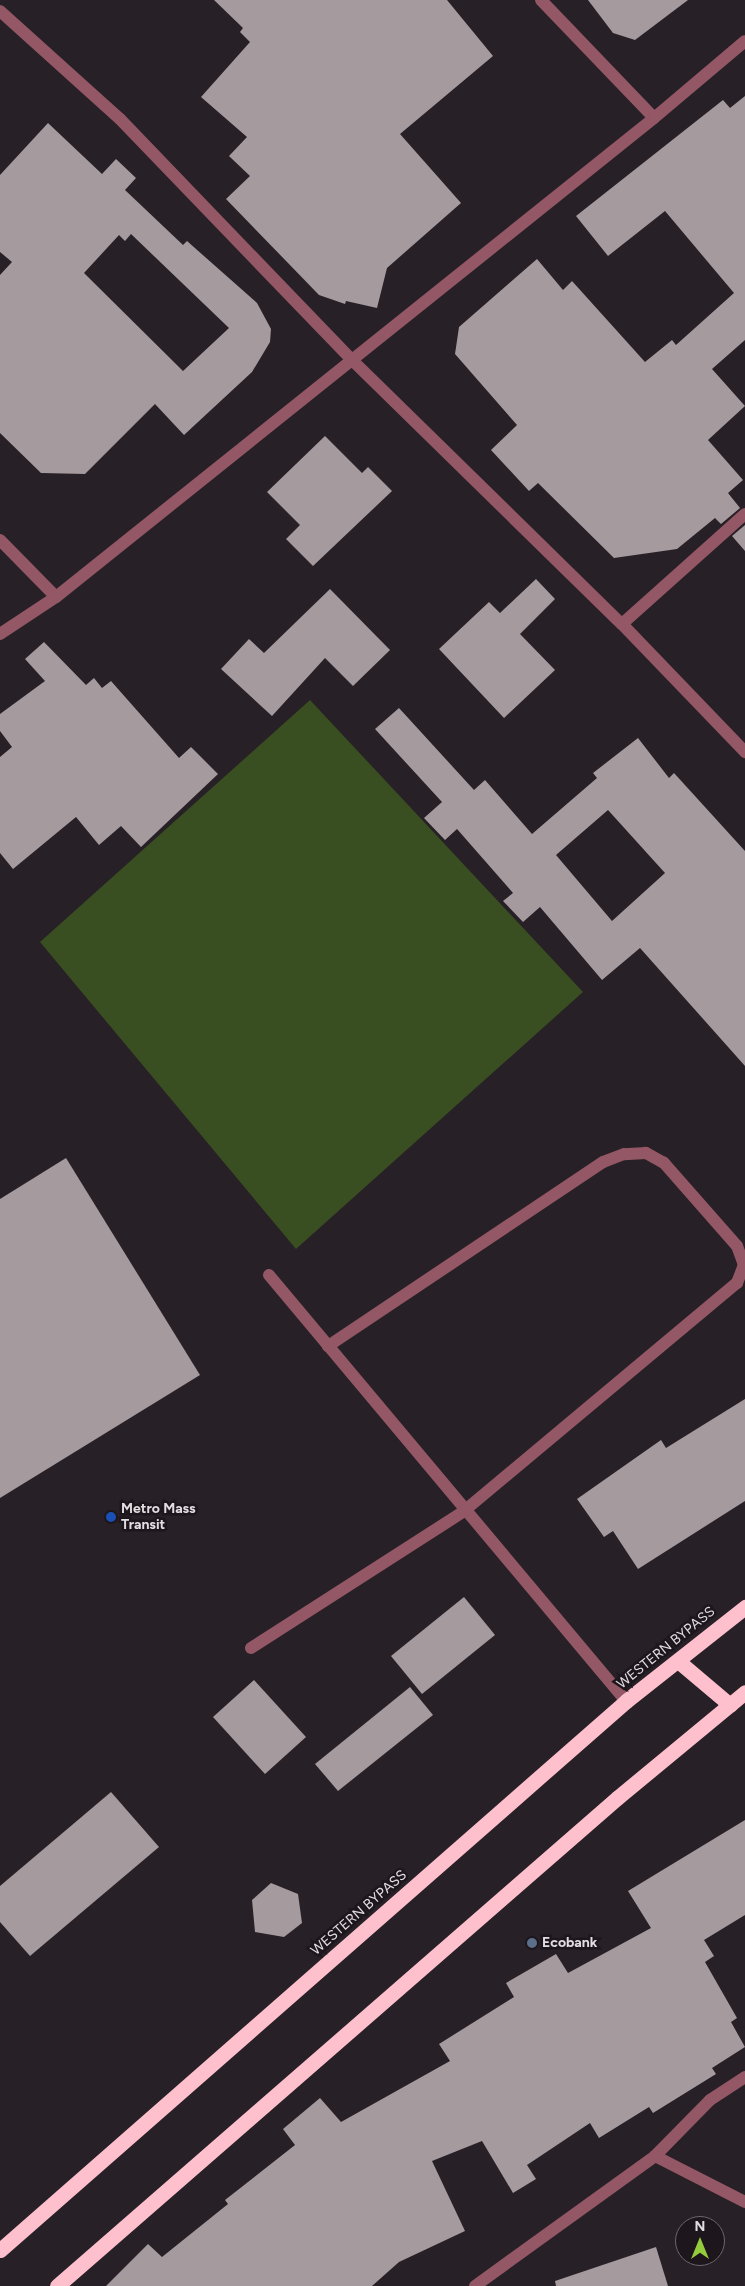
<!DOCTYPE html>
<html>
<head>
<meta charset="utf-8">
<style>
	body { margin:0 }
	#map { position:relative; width:745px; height:2286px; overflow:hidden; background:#272026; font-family:Figtree,sans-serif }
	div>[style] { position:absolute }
	.green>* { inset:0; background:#394e21 }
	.building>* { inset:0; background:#a59a9d }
	.minor>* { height:12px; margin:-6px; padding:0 6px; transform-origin:6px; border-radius:6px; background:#945765 }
	.highway>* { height:15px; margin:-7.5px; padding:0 7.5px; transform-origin:7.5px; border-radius:7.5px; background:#fec0cd }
	.dots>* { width:14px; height:14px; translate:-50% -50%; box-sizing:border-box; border:2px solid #1d171d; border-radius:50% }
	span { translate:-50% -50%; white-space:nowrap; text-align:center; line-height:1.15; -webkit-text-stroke:5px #1d171d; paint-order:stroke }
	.poi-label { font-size:14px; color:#e1dde1; font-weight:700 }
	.left { translate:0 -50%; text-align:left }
	.street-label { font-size:14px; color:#e1dde1 }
	.north { position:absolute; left:675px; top:2216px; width:50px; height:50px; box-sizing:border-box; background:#1d171d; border:1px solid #6b666b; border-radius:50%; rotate:0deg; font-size:14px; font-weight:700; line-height:20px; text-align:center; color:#e1dde1 }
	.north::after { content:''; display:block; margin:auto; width:18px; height:22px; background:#94cc3c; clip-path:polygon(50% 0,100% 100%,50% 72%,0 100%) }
</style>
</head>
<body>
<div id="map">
	<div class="green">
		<div style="clip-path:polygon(310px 700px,583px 992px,296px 1249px,40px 942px)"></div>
	</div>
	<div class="building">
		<div style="clip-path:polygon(214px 0,447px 0,493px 56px,400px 134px,461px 203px,387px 268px,377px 308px,346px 301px,345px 304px,319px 295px,226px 199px,250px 176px,229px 156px,247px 137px,201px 97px,250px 42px,240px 32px,243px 28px)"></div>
		<div style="clip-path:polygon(588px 0,688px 0,635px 40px,613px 33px)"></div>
		<div style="clip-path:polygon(745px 96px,745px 340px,712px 369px,745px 406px,708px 440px,743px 480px,728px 493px,740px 508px,721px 524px,715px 518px,677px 549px,614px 558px,538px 483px,529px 491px,491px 450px,517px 425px,455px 354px,459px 327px,537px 259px,563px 290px,572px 281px,645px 362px,672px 340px,676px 345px,734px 293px,665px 211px,608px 256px,576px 216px,723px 100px,730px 108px)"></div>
		<div style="clip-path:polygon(evenodd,48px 123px,102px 174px,116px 159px,136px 178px,125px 190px,183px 245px,187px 241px,257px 303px,271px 329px,270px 342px,252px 372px,184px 435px,155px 404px,85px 474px,41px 473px,0 433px,0 275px,12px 262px,0 252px,0 175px,48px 123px,131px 234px,229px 328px,183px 371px,84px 273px,119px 235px,125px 241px,131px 234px)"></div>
		<div style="clip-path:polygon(325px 436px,362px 473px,368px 467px,392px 491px,313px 566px,286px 539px,300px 525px,267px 492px)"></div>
		<div style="clip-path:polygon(745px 525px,745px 551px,732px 536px)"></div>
		<div style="clip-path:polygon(536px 579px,555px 599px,520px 634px,555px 670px,504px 718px,439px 649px,489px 602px,500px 613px)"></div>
		<div style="clip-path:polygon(330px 589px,390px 650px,353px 686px,325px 658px,272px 716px,221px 669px,249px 639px,264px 653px)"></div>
		<div style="clip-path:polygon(44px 642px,86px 685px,94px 678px,102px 688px,111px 681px,179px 758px,191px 747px,218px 774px,141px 847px,121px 826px,99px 845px,76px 817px,13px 869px,0 853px,0 757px,12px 747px,0 731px,0 714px,45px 681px,25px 659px)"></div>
		<div style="clip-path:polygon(evenodd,399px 708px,474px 790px,485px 780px,532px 834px,597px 778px,593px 773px,638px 738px,669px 778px,674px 773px,745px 851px,745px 1066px,640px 948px,602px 980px,540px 907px,523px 922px,503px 901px,513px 893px,457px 829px,445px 840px,424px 818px,442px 802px,375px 729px,399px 708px,608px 810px,665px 873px,612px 921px,556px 855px,608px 810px)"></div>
		<div style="clip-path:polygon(66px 1158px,200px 1375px,0 1498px,0 1199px)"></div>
		<div style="clip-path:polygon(745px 1399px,745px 1501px,638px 1569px,613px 1531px,604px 1537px,577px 1499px,661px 1440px,666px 1448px)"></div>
		<div style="clip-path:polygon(464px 1597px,495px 1635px,422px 1694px,391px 1656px)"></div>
		<div style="clip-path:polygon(254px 1680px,306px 1737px,265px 1774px,213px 1717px)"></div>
		<div style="clip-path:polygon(410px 1687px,433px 1715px,338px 1791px,315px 1764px)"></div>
		<div style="clip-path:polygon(111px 1792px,159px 1847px,30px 1956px,0 1922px,0 1886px)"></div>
		<div style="clip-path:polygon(745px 1820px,745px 1915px,704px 1940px,714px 1956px,705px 1962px,737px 2018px,731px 2022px,745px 2047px,712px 2068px,716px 2074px,653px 2113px,649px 2107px,599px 2138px,590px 2123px,527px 2165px,536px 2179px,513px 2193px,482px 2141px,432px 2161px,465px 2231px,399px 2262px,372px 2286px,106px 2286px,148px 2244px,162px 2257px,228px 2204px,225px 2200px,295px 2145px,283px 2129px,320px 2098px,341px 2122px,450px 2061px,439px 2044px,514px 1997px,506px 1983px,556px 1954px,568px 1973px,651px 1928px,628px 1891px)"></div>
		<div style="clip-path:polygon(271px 1883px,298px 1894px,302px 1923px,284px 1937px,255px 1932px,252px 1900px)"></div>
		<div style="clip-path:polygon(656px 2247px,668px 2286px,556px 2286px,555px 2281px)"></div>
	</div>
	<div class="minor">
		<div style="left:541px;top:0;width:163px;rotate:46.2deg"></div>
		<div style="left:0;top:11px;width:161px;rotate:42deg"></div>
		<div style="left:120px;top:119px;width:333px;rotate:46.1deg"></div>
		<div style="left:351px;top:359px;width:379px;rotate:44.4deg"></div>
		<div style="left:622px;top:624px;width:178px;rotate:46.1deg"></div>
		<div style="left:0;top:540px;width:80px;rotate:45.5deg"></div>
		<div style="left:622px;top:624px;width:165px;rotate:-41.8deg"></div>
		<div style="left:0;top:634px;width:67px;rotate:-33.5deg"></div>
		<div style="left:56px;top:597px;width:766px;rotate:-38.69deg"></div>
		<div style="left:654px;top:118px;width:119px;rotate:-40.2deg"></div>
		<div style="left:269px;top:1275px;width:556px;rotate:50.04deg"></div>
		<div style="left:251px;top:1648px;width:253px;rotate:-32.7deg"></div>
		<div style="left:464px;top:1511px;width:356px;rotate:-39.9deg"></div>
		<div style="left:737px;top:1283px;width:19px;rotate:-69deg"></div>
		<div style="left:744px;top:1265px;width:20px;rotate:-110deg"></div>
		<div style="left:737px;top:1246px;width:111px;rotate:-131.3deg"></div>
		<div style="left:664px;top:1163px;width:21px;rotate:-151deg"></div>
		<div style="left:646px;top:1153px;width:22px;rotate:177deg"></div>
		<div style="left:624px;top:1154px;width:22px;rotate:159deg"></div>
		<div style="left:603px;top:1162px;width:331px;rotate:146.2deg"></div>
		<div style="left:655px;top:2156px;width:78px;rotate:-45.5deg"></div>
		<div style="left:710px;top:2100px;width:42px;rotate:-33.3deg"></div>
		<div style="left:475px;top:2286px;width:222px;rotate:-35.8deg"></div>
		<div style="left:655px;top:2156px;width:101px;rotate:27.1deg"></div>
	</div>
	<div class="highway">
		<div style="left:678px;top:1661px;width:68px;rotate:40.2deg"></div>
		<div style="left:0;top:2250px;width:833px;rotate:-41.25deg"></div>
		<div style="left:626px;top:1701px;width:152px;rotate:-38.3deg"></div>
		<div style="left:57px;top:2286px;width:743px;rotate:-41.07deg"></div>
		<div style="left:617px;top:1798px;width:166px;rotate:-39.6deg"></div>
	</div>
	<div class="dots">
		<div style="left:111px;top:1517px;background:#1a4fb4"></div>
		<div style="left:532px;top:1943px;background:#5c6f8a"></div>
	</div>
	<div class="poi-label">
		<span class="left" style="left:121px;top:1517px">Metro Mass<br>Transit</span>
		<span class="left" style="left:542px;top:1943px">Ecobank</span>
	</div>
	<div class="street-label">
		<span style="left:666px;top:1648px;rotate:-39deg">WESTERN BYPASS</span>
		<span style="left:359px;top:1913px;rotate:-41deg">WESTERN BYPASS</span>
	</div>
	<div class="north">N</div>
</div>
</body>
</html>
